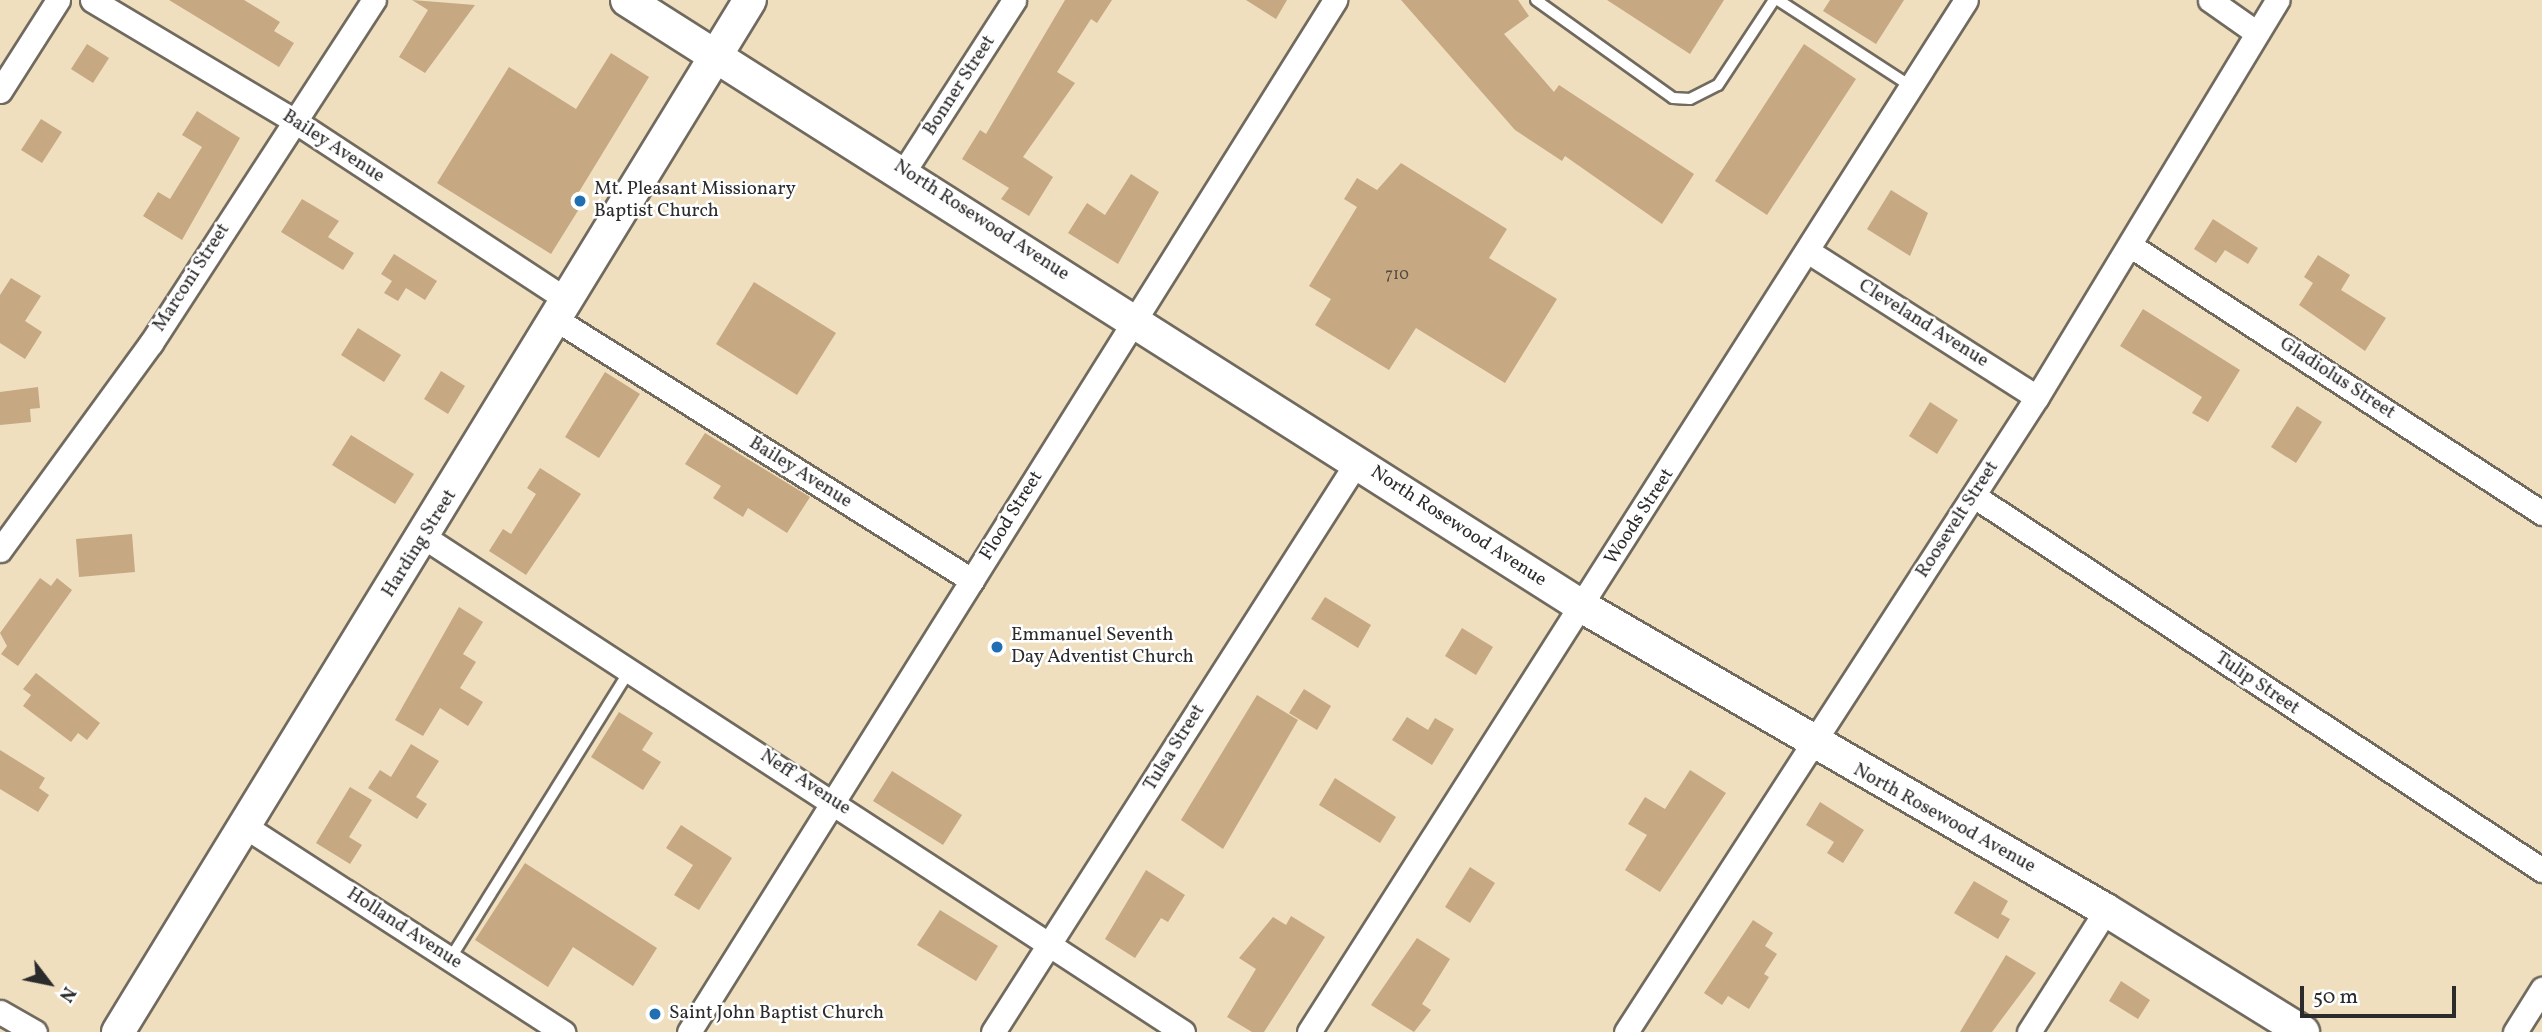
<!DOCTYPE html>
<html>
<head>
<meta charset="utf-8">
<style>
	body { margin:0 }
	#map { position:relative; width:2542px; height:1032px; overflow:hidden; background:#efdfbf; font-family:Vollkorn,serif }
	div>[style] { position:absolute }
	.building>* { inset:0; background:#c6a882 }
	.roads { filter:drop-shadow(2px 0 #706a5f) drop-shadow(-2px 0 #706a5f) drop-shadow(0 2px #706a5f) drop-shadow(0 -2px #706a5f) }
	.lane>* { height:10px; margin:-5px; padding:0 5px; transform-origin:5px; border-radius:5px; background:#fff }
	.street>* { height:23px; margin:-11.5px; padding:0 11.5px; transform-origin:11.5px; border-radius:11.5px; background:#fff }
	.secondary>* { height:32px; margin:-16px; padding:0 16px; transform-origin:16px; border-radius:16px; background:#fff }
	.dots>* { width:19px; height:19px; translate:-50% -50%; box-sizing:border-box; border:4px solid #fff; border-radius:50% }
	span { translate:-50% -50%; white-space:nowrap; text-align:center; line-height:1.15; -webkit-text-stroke:5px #fff; paint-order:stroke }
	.number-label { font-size:16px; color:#524a41 }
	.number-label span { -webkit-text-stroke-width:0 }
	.street-label { font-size:19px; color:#2b2b2b }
	.poi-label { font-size:19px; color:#2b2b2b }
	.left { translate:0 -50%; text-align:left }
	.north { position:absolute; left:14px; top:948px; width:70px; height:70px; -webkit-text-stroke:5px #fff; paint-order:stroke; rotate:122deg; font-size:19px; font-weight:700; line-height:28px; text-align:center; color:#2b2b2b }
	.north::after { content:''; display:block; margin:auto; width:24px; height:32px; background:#2b2b2b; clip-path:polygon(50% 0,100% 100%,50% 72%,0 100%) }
	.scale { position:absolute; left:2300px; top:986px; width:156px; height:32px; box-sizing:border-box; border:4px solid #2b2b2b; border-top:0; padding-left:9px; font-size:21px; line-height:24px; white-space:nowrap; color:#2b2b2b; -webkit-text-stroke:5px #fff; paint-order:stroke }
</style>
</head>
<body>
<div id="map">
	<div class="building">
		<div style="clip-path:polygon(169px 0,244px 0,280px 22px,274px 31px,294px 43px,279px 67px)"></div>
		<div style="clip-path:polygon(412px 0,475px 5px,425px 73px,399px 57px,428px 10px)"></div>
		<div style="clip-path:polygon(1065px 0,1112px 0,1097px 23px,1091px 19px,1057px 72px,1075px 83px,1023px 157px,1053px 177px,1029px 216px,1001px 199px,1009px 188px,962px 159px,980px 130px,986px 134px)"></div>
		<div style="clip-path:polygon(1246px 0,1287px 0,1276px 19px)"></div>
		<div style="clip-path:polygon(1401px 0,1518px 0,1529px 16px,1504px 34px,1554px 92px,1559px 85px,1694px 174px,1662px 224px,1565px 156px,1562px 161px,1515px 130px)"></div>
		<div style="clip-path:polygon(1607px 0,1724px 0,1690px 54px)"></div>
		<div style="clip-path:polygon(1830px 0,1904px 0,1876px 44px,1823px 11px)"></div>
		<div style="clip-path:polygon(87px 44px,109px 58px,93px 83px,71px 69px)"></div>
		<div style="clip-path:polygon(1804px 44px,1856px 79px,1767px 215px,1715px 181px)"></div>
		<div style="clip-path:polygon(611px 53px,649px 77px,571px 205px,579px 209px,551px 254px,437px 183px,509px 67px,576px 109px)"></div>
		<div style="clip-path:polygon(197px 111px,240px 138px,182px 240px,143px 216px,158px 192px,170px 199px,202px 147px,182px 135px)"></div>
		<div style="clip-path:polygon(41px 119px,62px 132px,42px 163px,21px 150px)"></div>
		<div style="clip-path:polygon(1401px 163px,1507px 229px,1489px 258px,1557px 299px,1505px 383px,1416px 328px,1389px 370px,1315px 325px,1331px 299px,1309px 286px,1357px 207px,1344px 199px,1357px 178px,1377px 190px)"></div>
		<div style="clip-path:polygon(1131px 174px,1159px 192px,1118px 264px,1068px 233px,1087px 203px,1105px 215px)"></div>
		<div style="clip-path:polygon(1891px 190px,1928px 213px,1910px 256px,1867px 229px)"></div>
		<div style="clip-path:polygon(302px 199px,339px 221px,328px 237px,354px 253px,343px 270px,281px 232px)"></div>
		<div style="clip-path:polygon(2213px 219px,2258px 248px,2248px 264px,2225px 250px,2216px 263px,2194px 249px)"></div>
		<div style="clip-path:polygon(394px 254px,437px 281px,425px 300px,406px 288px,398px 301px,384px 293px,392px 281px,381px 274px)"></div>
		<div style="clip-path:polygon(2318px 255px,2350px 275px,2341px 290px,2386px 318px,2365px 351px,2299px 305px,2313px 283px,2304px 277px)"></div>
		<div style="clip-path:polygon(11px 278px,41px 296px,25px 321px,42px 332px,25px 359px,0 343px,0 295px)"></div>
		<div style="clip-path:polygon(754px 282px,836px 333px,797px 395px,716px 344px)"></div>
		<div style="clip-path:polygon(2143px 309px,2240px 370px,2208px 422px,2192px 413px,2202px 397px,2120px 346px)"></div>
		<div style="clip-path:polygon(358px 328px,401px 355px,384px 382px,341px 355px)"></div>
		<div style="clip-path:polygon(441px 371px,465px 386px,448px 414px,424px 399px)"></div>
		<div style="clip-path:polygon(605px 372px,640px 394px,599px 458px,565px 437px)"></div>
		<div style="clip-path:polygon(38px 387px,40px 408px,30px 409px,31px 422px,0 425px,0 392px)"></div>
		<div style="clip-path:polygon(1930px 402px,1958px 420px,1937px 454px,1909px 436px)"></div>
		<div style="clip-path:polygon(2297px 406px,2322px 422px,2296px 463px,2271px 447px)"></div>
		<div style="clip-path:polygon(705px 433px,810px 497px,787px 533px,748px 508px,743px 517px,713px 498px,721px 486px,685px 464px)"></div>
		<div style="clip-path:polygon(351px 435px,414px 474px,395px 504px,332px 465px)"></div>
		<div style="clip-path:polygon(540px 468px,581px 494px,526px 575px,489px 551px,503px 529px,511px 534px,536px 494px,527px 488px)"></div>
		<div style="clip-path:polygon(132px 534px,135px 572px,79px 577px,76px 539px)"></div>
		<div style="clip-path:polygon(40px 578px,51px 586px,57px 578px,72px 590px,18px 666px,1px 654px,7px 646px,0 633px)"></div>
		<div style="clip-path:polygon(1325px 597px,1371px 625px,1358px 648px,1311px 619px)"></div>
		<div style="clip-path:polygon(459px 607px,483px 622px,463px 654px,476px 662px,460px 688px,483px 702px,468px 726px,440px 708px,423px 736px,395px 720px)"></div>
		<div style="clip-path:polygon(1462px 628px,1493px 647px,1476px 675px,1445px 656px)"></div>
		<div style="clip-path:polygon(36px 673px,100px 723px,87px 740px,78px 733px,71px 742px,23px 706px,31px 695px,23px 689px)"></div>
		<div style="clip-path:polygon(1304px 689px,1331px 706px,1317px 730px,1289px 713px)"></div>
		<div style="clip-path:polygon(1257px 695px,1298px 720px,1223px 849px,1181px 820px)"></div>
		<div style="clip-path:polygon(619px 712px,653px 733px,642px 750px,661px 762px,643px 790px,591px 757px)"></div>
		<div style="clip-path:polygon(1407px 717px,1428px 730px,1435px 718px,1454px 729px,1432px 765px,1392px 740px)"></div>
		<div style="clip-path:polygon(411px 744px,439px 761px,416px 797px,427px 804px,417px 819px,368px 788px,380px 770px,391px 777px)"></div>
		<div style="clip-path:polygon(0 750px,45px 778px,39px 788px,49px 795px,38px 812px,0 789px)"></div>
		<div style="clip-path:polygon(1690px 770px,1726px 793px,1660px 892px,1625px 870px,1647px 835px,1628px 824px,1645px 797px,1665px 809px)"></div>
		<div style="clip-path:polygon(892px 771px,962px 815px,943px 845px,873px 801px)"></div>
		<div style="clip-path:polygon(1335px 778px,1396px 817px,1380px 843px,1319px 805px)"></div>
		<div style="clip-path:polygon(350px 787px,372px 800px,349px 837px,362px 845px,350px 864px,316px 843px)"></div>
		<div style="clip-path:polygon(1820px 802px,1864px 830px,1843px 863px,1827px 853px,1834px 842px,1806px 825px)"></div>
		<div style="clip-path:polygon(681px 825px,732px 858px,699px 910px,674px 895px,693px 865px,666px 848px)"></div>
		<div style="clip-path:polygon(525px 863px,657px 948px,633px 986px,573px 947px,548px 987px,475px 940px)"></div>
		<div style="clip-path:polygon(1470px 867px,1495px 883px,1470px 923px,1445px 907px)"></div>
		<div style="clip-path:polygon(1146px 870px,1185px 895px,1168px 922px,1161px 918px,1135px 958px,1105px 939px)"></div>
		<div style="clip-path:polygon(1974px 881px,2008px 901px,2001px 914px,2010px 919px,1998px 939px,1954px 913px)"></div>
		<div style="clip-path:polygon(940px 910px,998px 946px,976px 981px,917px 945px)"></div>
		<div style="clip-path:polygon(1291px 916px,1325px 937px,1264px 1032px,1252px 1032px,1227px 1017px,1256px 969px,1239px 958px,1273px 917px,1286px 925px)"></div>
		<div style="clip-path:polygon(1753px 920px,1773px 933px,1765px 946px,1777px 954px,1764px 974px,1769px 977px,1749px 1009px,1728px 996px,1722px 1005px,1704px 993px)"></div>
		<div style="clip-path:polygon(1417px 938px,1450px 959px,1422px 1004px,1431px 1010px,1414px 1032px,1371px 1005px)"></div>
		<div style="clip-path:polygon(2006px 955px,2036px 973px,1992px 1032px,1960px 1032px)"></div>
		<div style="clip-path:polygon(2121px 981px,2150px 1000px,2138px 1019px,2109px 1001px)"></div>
	</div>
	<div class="roads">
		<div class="lane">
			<div style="left:1536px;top:0;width:168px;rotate:35.6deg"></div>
			<div style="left:1673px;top:98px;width:17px;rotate:3deg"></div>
			<div style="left:1690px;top:99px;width:31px;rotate:-27deg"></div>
			<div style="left:1718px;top:85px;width:102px;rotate:-56.6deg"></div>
			<div style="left:1778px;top:0;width:160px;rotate:33deg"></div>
			<div style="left:450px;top:959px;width:340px;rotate:-58.1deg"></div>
		</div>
		<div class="street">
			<div style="left:92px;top:0;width:234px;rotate:30.8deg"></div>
			<div style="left:293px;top:120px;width:330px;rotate:33.3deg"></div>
			<div style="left:2210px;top:0;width:57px;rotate:35.1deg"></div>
			<div style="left:0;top:91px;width:108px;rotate:-57.5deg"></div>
			<div style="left:904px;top:171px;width:203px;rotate:-57.2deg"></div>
			<div style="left:2131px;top:246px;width:490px;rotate:33deg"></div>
			<div style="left:1809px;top:252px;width:270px;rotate:32.5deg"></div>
			<div style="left:557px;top:320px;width:490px;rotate:32.1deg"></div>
			<div style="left:1974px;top:496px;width:680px;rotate:33.36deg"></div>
			<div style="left:424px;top:537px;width:906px;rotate:33.11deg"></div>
			<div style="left:0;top:550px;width:256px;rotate:-53.9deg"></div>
			<div style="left:151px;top:343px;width:409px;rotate:-57deg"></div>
			<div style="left:246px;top:827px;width:378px;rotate:32.9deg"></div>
			<div style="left:0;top:1012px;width:40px;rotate:29.7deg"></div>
			<div style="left:689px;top:1032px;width:1218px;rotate:-57.95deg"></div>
			<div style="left:993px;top:1032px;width:676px;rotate:-57.44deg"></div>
			<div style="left:1309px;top:1032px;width:1223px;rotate:-57.52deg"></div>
			<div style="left:1626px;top:1032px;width:756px;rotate:-57.09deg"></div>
			<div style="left:2037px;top:397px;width:464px;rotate:-58.8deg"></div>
			<div style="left:2029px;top:1032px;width:144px;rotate:-57.7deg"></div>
			<div style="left:2515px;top:1032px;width:51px;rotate:-57.9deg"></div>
		</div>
		<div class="secondary">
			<div style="left:627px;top:0;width:1132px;rotate:32.41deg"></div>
			<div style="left:1583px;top:607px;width:604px;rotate:30.09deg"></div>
			<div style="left:2106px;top:910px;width:232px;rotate:31.8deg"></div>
			<div style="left:118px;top:1032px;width:1210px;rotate:-58.52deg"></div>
		</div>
	</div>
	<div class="dots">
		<div style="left:580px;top:201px;background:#1f6fb2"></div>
		<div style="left:997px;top:647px;background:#1f6fb2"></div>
		<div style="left:655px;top:1014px;background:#1f6fb2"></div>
	</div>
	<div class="number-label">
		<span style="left:1397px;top:275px">710</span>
	</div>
	<div class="street-label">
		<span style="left:960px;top:86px;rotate:-57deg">Bonner Street</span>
		<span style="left:333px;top:147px;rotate:33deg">Bailey Avenue</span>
		<span style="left:981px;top:221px;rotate:33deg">North Rosewood Avenue</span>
		<span style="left:192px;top:278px;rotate:-57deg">Marconi Street</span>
		<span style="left:1923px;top:324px;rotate:32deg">Cleveland Avenue</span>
		<span style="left:2337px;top:379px;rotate:33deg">Gladiolus Street</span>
		<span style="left:800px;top:473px;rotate:32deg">Bailey Avenue</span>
		<span style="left:1012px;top:516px;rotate:-58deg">Flood Street</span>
		<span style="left:1640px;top:517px;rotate:-57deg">Woods Street</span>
		<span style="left:1958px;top:520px;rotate:-57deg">Roosevelt Street</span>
		<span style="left:1458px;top:527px;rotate:33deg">North Rosewood Avenue</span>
		<span style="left:420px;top:544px;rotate:-58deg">Harding Street</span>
		<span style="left:2257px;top:684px;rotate:34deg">Tulip Street</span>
		<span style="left:1175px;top:748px;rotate:-58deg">Tulsa Street</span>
		<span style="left:805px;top:783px;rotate:33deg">Neff Avenue</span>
		<span style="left:1944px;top:819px;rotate:29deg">North Rosewood Avenue</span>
		<span style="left:404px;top:929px;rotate:33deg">Holland Avenue</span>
	</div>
	<div class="poi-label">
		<span class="left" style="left:594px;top:201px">Mt. Pleasant Missionary<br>Baptist Church</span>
		<span class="left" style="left:1011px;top:647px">Emmanuel Seventh<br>Day Adventist Church</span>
		<span class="left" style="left:669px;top:1014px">Saint John Baptist Church</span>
	</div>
	<div class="north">N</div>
	<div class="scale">50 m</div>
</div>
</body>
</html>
